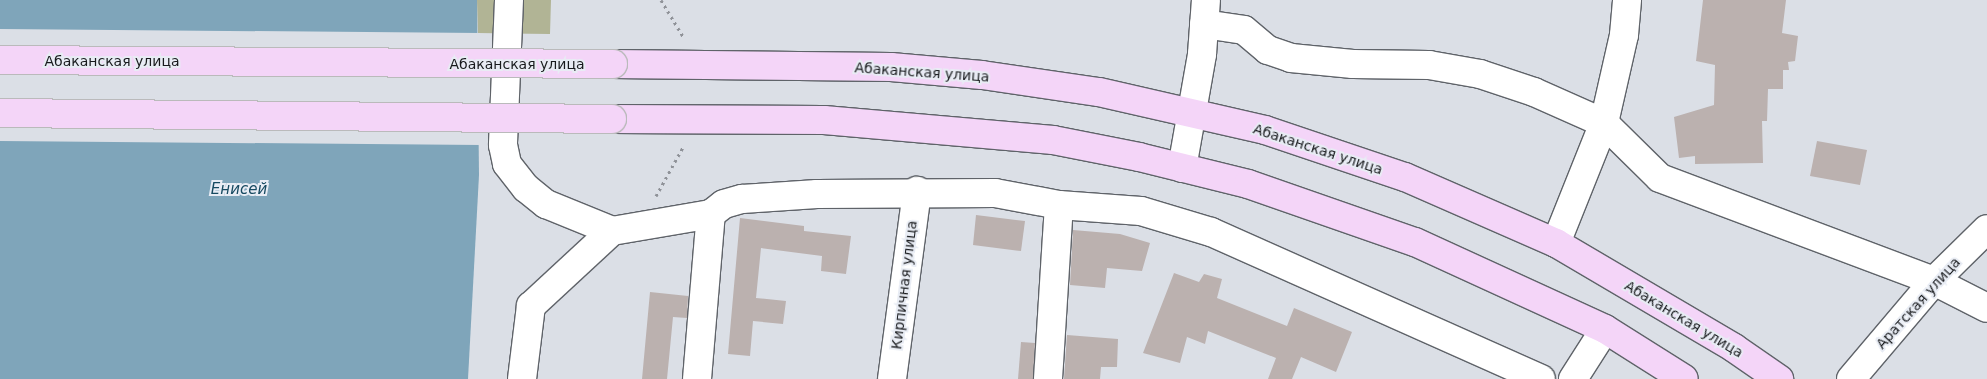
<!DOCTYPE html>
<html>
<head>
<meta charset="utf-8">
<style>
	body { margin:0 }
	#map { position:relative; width:1987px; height:379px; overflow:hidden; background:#dbdfe6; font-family:"DejaVu Sans",sans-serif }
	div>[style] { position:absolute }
	.green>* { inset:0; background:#b1b495 }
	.water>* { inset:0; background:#7fa5ba }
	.pier>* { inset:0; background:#dbdfe6 }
	.building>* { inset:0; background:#bbb1af }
	.path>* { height:3px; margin-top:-1.5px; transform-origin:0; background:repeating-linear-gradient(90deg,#8f9298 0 2.5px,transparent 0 6.5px) }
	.roads { filter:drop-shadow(1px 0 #5f6369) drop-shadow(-1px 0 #5f6369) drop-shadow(0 1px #5f6369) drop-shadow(0 -1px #5f6369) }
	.minor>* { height:28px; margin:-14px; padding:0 14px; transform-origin:14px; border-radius:14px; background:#fff }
	.major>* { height:28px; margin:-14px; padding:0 14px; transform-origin:14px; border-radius:14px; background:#f4d5f8 }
	.bridges { filter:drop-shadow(1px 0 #bababb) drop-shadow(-1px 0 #bababb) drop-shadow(0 1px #bababb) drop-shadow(0 -1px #bababb) }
	.major-bridge>* { height:28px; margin:-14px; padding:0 14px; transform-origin:14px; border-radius:14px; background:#f4d5f8 }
	span { translate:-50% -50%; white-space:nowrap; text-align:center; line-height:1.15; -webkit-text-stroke:4px #e8ecf4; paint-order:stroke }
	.street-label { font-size:14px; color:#181a1d }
	.water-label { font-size:15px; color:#174a61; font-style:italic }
</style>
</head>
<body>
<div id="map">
	<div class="green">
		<div style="clip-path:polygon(477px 0,551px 0,550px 34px,478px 33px)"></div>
	</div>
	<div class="water">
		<div style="clip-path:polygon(0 0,477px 0,479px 175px,468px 379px,0 379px)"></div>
	</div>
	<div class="pier">
		<div style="clip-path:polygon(0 29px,480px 33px,481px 145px,0 141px)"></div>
	</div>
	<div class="building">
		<div style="clip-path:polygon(1703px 0,1786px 0,1782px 33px,1798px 36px,1795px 61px,1788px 62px,1789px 70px,1783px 70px,1783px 89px,1768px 89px,1767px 121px,1762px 121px,1763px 163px,1695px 164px,1695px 156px,1679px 158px,1674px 117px,1714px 105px,1715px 65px,1696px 61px)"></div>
		<div style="clip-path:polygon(1817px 141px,1867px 150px,1860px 185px,1810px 176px)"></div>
		<div style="clip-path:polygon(976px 215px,1025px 221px,1021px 251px,973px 245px)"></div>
		<div style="clip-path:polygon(740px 218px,804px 226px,804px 231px,851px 236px,846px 274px,821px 271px,822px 256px,761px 248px,756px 298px,786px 301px,783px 324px,753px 321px,750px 356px,728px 354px)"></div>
		<div style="clip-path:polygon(1073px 230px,1120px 234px,1150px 243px,1142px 271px,1107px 268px,1105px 288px,1070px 285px)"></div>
		<div style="clip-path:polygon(1174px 273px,1199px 282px,1204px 274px,1222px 279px,1217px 298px,1287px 326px,1294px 308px,1352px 332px,1336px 372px,1301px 357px,1292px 379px,1268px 379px,1276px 358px,1208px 331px,1205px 344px,1187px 337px,1180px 363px,1143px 353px)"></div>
		<div style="clip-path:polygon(650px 292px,688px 296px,687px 318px,673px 317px,667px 379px,642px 379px)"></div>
		<div style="clip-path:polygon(1067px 335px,1118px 339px,1117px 367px,1101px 367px,1100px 379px,1064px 379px)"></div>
		<div style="clip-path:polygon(1021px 342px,1035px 343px,1033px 379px,1018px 379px)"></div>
	</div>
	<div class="path">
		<div style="left:661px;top:0;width:44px;rotate:58.8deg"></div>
		<div style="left:656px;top:196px;width:56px;rotate:-61.1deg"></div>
	</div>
	<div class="roads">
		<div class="minor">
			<div style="left:509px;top:0;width:145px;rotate:92.4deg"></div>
			<div style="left:503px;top:145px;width:19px;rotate:78deg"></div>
			<div style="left:507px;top:164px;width:31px;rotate:52deg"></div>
			<div style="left:526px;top:188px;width:26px;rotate:39deg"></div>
			<div style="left:546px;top:204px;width:71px;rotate:22.2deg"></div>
			<div style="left:1204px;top:24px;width:40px;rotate:8.5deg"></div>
			<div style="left:1244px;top:30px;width:31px;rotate:40deg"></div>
			<div style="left:1268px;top:50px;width:24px;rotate:19deg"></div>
			<div style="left:1291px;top:58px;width:62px;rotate:5.5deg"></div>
			<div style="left:1353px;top:64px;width:76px;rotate:0.8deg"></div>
			<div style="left:1429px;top:65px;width:52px;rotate:10deg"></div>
			<div style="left:1480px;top:74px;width:57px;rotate:18.4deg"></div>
			<div style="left:1534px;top:92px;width:77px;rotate:23.9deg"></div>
			<div style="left:1604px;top:123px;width:78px;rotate:44.5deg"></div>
			<div style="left:1660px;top:178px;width:293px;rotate:20.6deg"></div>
			<div style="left:1934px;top:281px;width:59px;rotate:27deg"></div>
			<div style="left:1182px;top:168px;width:116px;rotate:-80deg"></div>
			<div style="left:1202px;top:54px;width:54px;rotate:-85.8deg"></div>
			<div style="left:612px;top:231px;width:100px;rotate:-9.7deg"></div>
			<div style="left:711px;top:214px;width:16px;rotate:-38deg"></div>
			<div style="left:724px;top:204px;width:19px;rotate:-16deg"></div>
			<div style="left:742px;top:199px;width:75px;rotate:-3.8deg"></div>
			<div style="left:817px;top:194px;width:178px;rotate:-0.3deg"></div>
			<div style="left:995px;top:193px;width:65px;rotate:10.6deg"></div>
			<div style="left:1059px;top:205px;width:82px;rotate:4.2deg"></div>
			<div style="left:1141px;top:211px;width:73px;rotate:16.7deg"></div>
			<div style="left:1211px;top:232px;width:361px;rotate:24deg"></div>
			<div style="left:1556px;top:243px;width:129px;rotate:-68.2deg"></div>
			<div style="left:1604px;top:123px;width:90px;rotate:-77.2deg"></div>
			<div style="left:1624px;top:35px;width:35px;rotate:-85deg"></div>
			<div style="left:522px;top:379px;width:74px;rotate:-83deg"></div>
			<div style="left:531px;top:306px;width:110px;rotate:-42.8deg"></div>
			<div style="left:697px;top:379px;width:166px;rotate:-85.2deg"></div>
			<div style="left:892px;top:379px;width:190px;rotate:-82.4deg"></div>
			<div style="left:1048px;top:379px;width:174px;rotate:-86.4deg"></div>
			<div style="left:1573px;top:379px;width:59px;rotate:-57.4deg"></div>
			<div style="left:1851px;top:379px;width:128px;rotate:-49.7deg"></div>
			<div style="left:1934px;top:281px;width:74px;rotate:-44.5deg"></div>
		</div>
		<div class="major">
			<div style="left:613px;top:64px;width:278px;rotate:0.6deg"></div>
			<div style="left:891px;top:67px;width:91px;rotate:5deg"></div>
			<div style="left:982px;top:75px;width:118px;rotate:8.3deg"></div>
			<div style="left:1099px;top:92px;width:170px;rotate:12.9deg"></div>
			<div style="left:1265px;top:130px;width:148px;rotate:18.6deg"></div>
			<div style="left:1405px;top:177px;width:165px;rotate:23.6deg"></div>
			<div style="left:1556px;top:243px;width:207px;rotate:30.5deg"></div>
			<div style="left:1734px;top:348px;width:55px;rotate:34.6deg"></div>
			<div style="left:612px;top:119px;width:212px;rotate:0.3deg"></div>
			<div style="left:824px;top:120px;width:230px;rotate:5deg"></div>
			<div style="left:1053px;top:140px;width:88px;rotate:11.2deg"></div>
			<div style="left:1139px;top:157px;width:112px;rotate:13.9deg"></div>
			<div style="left:1248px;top:184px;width:177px;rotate:19.2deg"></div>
			<div style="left:1415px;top:242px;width:209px;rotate:24.6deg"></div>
			<div style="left:1605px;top:329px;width:93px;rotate:32.3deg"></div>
		</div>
	</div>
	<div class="bridges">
		<div class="major-bridge">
			<div style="left:0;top:60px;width:613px;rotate:0.37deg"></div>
			<div style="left:0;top:113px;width:612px;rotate:0.56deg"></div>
		</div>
	</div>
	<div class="street-label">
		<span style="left:112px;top:61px">Абаканская улица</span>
		<span style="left:517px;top:64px">Абаканская улица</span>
		<span style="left:922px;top:72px;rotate:4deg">Абаканская улица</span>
		<span style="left:1318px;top:149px;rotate:18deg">Абаканская улица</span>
		<span style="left:904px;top:285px;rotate:-83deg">Кирпичная улица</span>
		<span style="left:1918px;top:303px;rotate:-48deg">Аратская улица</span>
		<span style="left:1684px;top:319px;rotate:31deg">Абаканская улица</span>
	</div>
	<div class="water-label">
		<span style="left:239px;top:190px">Енисей</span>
	</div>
</div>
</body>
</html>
